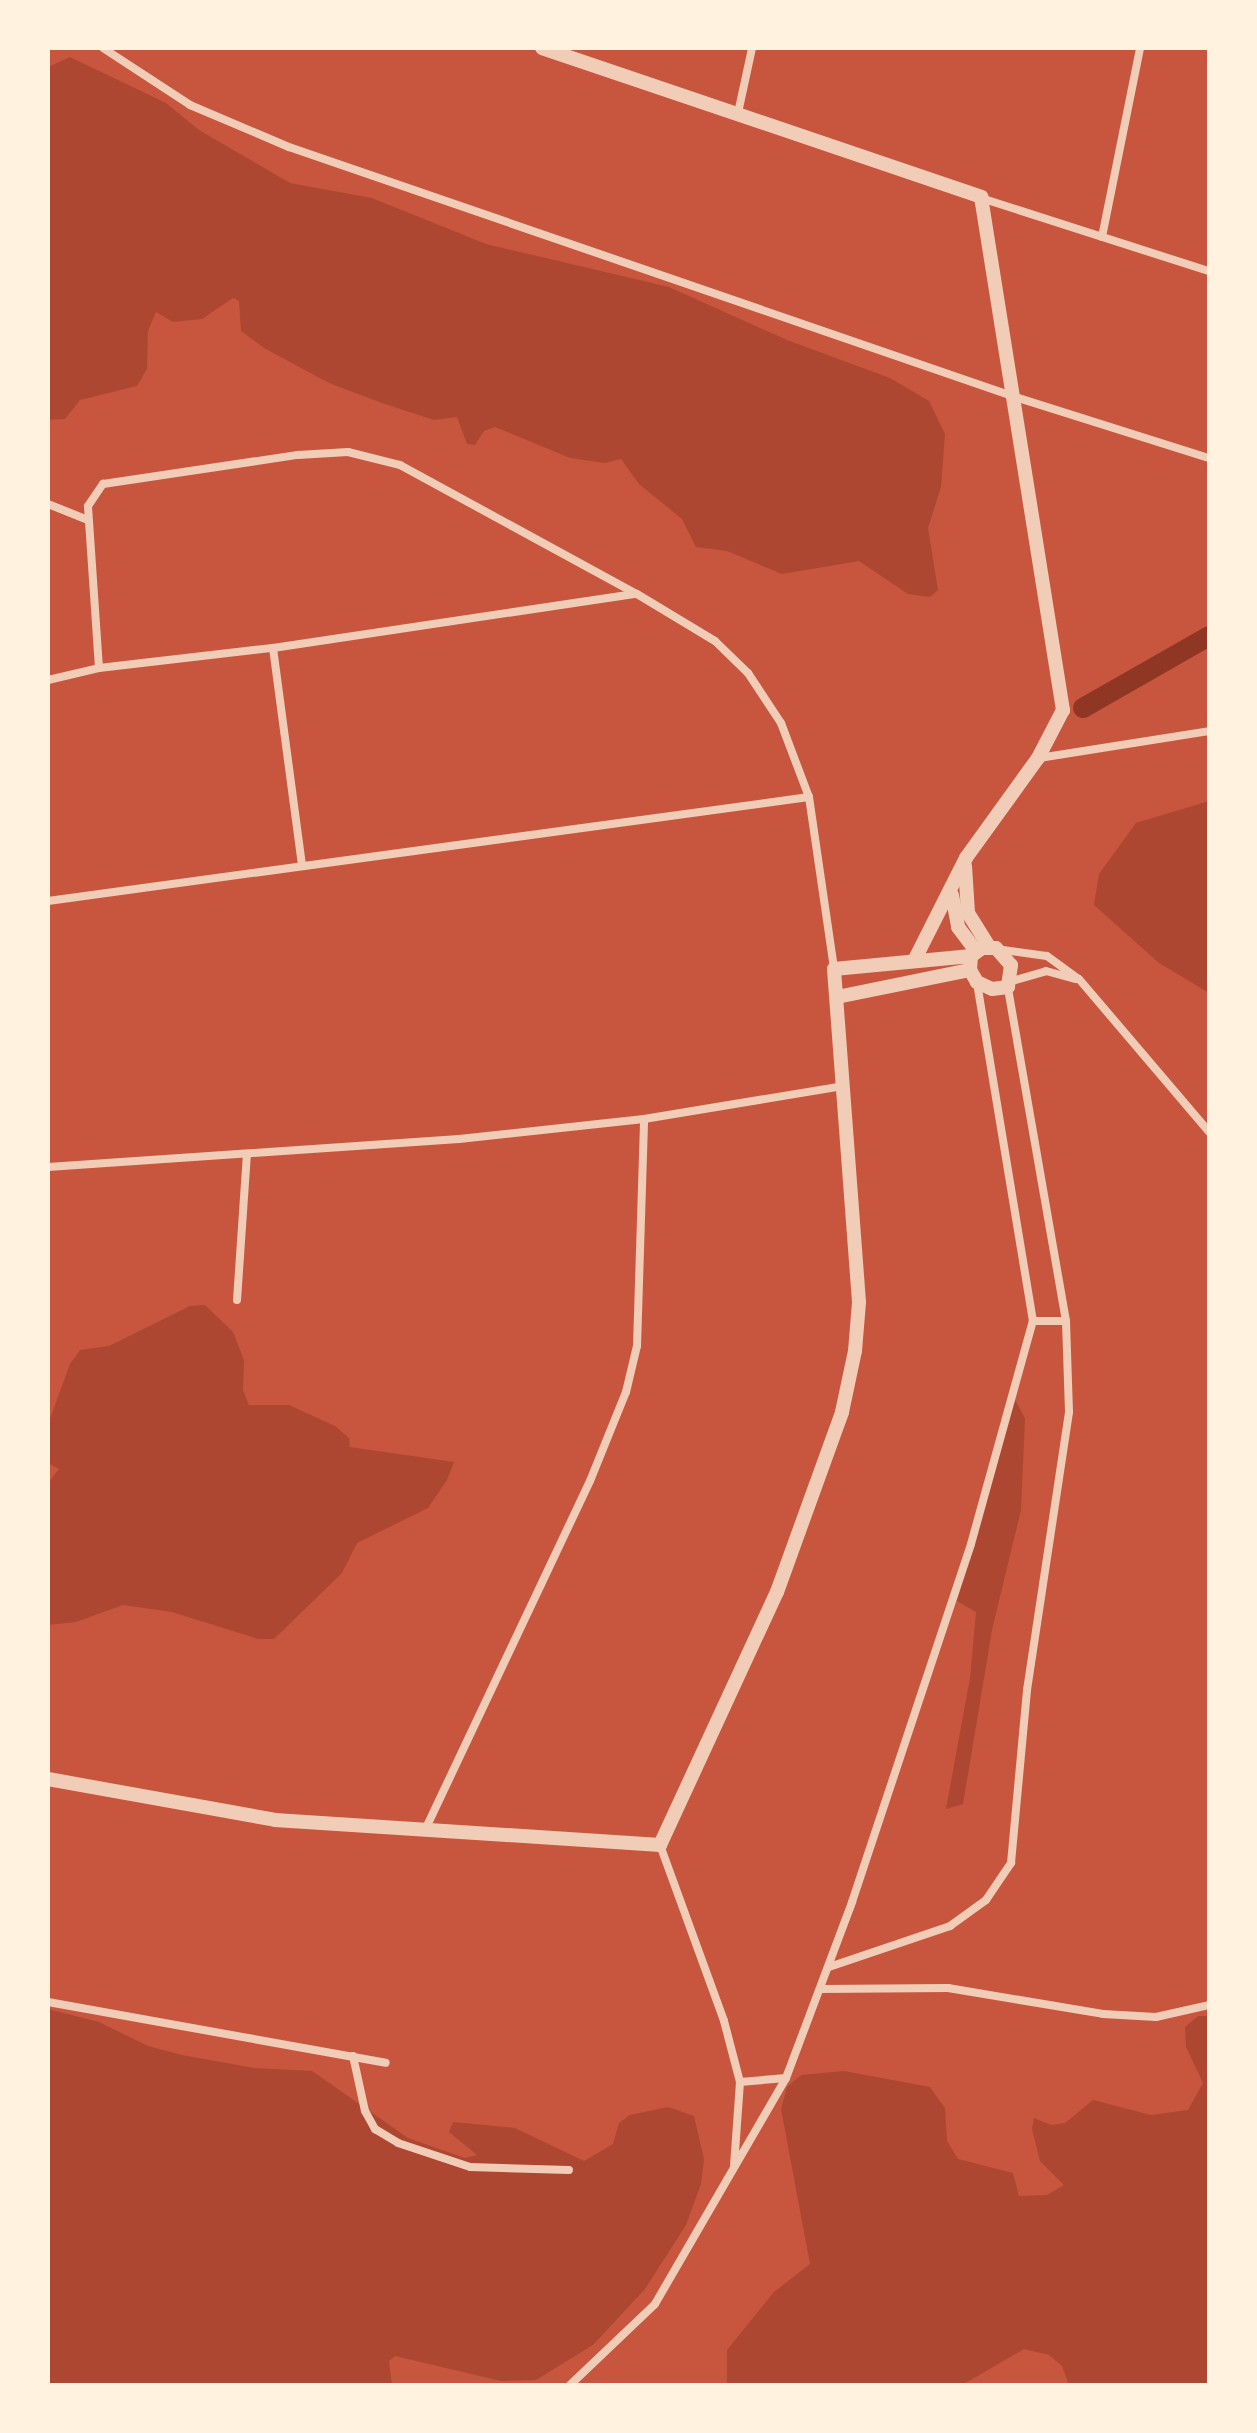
<!DOCTYPE html>
<html>
<head>
<meta charset="utf-8">
<style>
	body { margin:0 }
	#map { position:relative; width:1257px; height:2433px; overflow:hidden; background:#c8553d; font-family:"Source Serif 4",serif }
	div>[style] { position:absolute }
	.green>* { inset:0; background:#ae4732 }
	.canal>* { height:20px; margin:-10px; padding:0 10px; transform-origin:10px; border-radius:10px; background:#8f3625 }
	.minor>* { height:8px; margin:-4px; padding:0 4px; transform-origin:4px; border-radius:4px; background:#f1ccb7 }
	.tertiary>* { height:14px; margin:-7px; padding:0 7px; transform-origin:7px; border-radius:7px; background:#f1ccb7 }
	span { translate:-50% -50%; white-space:nowrap; text-align:center; line-height:1.15; -webkit-text-stroke:8px #fff3e0; paint-order:stroke }
	.frame { position:absolute; inset:0; border:50px solid #fff3e0; pointer-events:none }
</style>
</head>
<body>
<div id="map">
	<div class="green">
		<div style="clip-path:polygon(70px 57px,166px 103px,199px 130px,290px 183px,372px 198px,486px 244px,669px 287px,787px 340px,890px 378px,929px 401px,945px 434px,941px 487px,928px 528px,938px 590px,930px 597px,908px 594px,859px 561px,782px 574px,727px 551px,696px 547px,682px 519px,639px 484px,621px 459px,605px 463px,570px 458px,495px 427px,484px 431px,475px 445px,467px 444px,457px 417px,434px 420px,382px 403px,329px 383px,264px 348px,241px 331px,239px 301px,233px 298px,202px 319px,173px 322px,156px 312px,148px 331px,147px 369px,137px 386px,80px 400px,65px 419px,48px 420px,48px 67px)"></div>
		<div style="clip-path:polygon(1209px 801px,1209px 993px,1159px 963px,1094px 905px,1099px 874px,1136px 823px)"></div>
		<div style="clip-path:polygon(205px 1305px,233px 1332px,244px 1360px,243px 1390px,249px 1405px,289px 1405px,335px 1426px,349px 1438px,350px 1447px,454px 1462px,447px 1480px,428px 1508px,357px 1543px,342px 1573px,274px 1639px,258px 1639px,172px 1612px,123px 1605px,76px 1622px,48px 1625px,48px 1483px,59px 1469px,48px 1463px,48px 1424px,70px 1364px,80px 1350px,109px 1346px,190px 1306px)"></div>
		<div style="clip-path:polygon(1015px 1400px,1025px 1418px,1021px 1510px,992px 1630px,963px 1804px,946px 1809px,970px 1678px,976px 1612px,957px 1601px)"></div>
		<div style="clip-path:polygon(48px 2009px,99px 2022px,148px 2046px,182px 2055px,254px 2068px,312px 2071px,408px 2138px,465px 2158px,477px 2155px,449px 2132px,453px 2122px,515px 2128px,584px 2161px,613px 2144px,619px 2123px,630px 2115px,668px 2107px,694px 2116px,704px 2159px,701px 2184px,686px 2225px,645px 2289px,593px 2345px,536px 2380px,501px 2381px,395px 2356px,389px 2361px,392px 2385px,48px 2385px)"></div>
		<div style="clip-path:polygon(1198px 2016px,1209px 2016px,1209px 2385px,1069px 2385px,1062px 2366px,1049px 2355px,1024px 2349px,962px 2385px,727px 2385px,727px 2350px,774px 2292px,810px 2264px,781px 2109px,787px 2087px,801px 2075px,844px 2071px,930px 2087px,945px 2108px,947px 2141px,958px 2159px,1013px 2173px,1019px 2196px,1047px 2195px,1064px 2185px,1040px 2161px,1032px 2129px,1034px 2118px,1051px 2125px,1065px 2123px,1093px 2100px,1151px 2115px,1188px 2110px,1203px 2083px,1186px 2047px,1185px 2027px)"></div>
	</div>
	<div class="canal">
		<div style="left:1083px;top:708px;width:145px;rotate:-29.7deg"></div>
	</div>
	<div class="minor">
		<div style="left:103px;top:48px;width:104px;rotate:33.2deg"></div>
		<div style="left:190px;top:105px;width:108px;rotate:23deg"></div>
		<div style="left:289px;top:147px;width:765px;rotate:19deg"></div>
		<div style="left:1012px;top:396px;width:207px;rotate:17.5deg"></div>
		<div style="left:738px;top:113px;width:66px;rotate:-77.8deg"></div>
		<div style="left:981px;top:198px;width:239px;rotate:17.8deg"></div>
		<div style="left:1102px;top:237px;width:193px;rotate:-78.6deg"></div>
		<div style="left:48px;top:504px;width:43px;rotate:21.8deg"></div>
		<div style="left:273px;top:648px;width:220px;rotate:82.4deg"></div>
		<div style="left:99px;top:668px;width:162px;rotate:-93.9deg"></div>
		<div style="left:88px;top:506px;width:27px;rotate:-56deg"></div>
		<div style="left:103px;top:484px;width:197px;rotate:-8.5deg"></div>
		<div style="left:298px;top:455px;width:50px;rotate:-3.4deg"></div>
		<div style="left:348px;top:452px;width:54px;rotate:14deg"></div>
		<div style="left:400px;top:465px;width:270px;rotate:28.6deg"></div>
		<div style="left:637px;top:594px;width:91px;rotate:31.1deg"></div>
		<div style="left:715px;top:641px;width:46px;rotate:44.1deg"></div>
		<div style="left:748px;top:673px;width:60px;rotate:56.6deg"></div>
		<div style="left:781px;top:723px;width:79px;rotate:69.3deg"></div>
		<div style="left:809px;top:797px;width:174px;rotate:81.7deg"></div>
		<div style="left:48px;top:680px;width:52px;rotate:-13.2deg"></div>
		<div style="left:99px;top:668px;width:175px;rotate:-6.6deg"></div>
		<div style="left:273px;top:648px;width:367px;rotate:-8.5deg"></div>
		<div style="left:1039px;top:758px;width:172px;rotate:-9deg"></div>
		<div style="left:48px;top:901px;width:768px;rotate:-7.78deg"></div>
		<div style="left:1003px;top:950px;width:44px;rotate:7.8deg"></div>
		<div style="left:1047px;top:956px;width:39px;rotate:36deg"></div>
		<div style="left:1079px;top:979px;width:201px;rotate:49.6deg"></div>
		<div style="left:1012px;top:981px;width:35px;rotate:-16deg"></div>
		<div style="left:1046px;top:971px;width:31px;rotate:15deg"></div>
		<div style="left:977px;top:983px;width:343px;rotate:80.6deg"></div>
		<div style="left:48px;top:1167px;width:412px;rotate:-3.9deg"></div>
		<div style="left:459px;top:1139px;width:186px;rotate:-6.2deg"></div>
		<div style="left:644px;top:1119px;width:203px;rotate:-9.4deg"></div>
		<div style="left:237px;top:1300px;width:146px;rotate:-86.1deg"></div>
		<div style="left:425px;top:1830px;width:386px;rotate:-64.7deg"></div>
		<div style="left:590px;top:1481px;width:96px;rotate:-68deg"></div>
		<div style="left:626px;top:1392px;width:47px;rotate:-76.6deg"></div>
		<div style="left:637px;top:1346px;width:227px;rotate:-88.2deg"></div>
		<div style="left:660px;top:1845px;width:187px;rotate:70deg"></div>
		<div style="left:724px;top:2021px;width:63px;rotate:75.3deg"></div>
		<div style="left:740px;top:2082px;width:83px;rotate:94.1deg"></div>
		<div style="left:829px;top:1967px;width:128px;rotate:-18.7deg"></div>
		<div style="left:950px;top:1926px;width:44px;rotate:-35.8deg"></div>
		<div style="left:986px;top:1900px;width:45px;rotate:-56deg"></div>
		<div style="left:1011px;top:1863px;width:174px;rotate:-84.7deg"></div>
		<div style="left:1027px;top:1690px;width:281px;rotate:-81.4deg"></div>
		<div style="left:1069px;top:1412px;width:91px;rotate:-91.9deg"></div>
		<div style="left:1066px;top:1321px;width:339px;rotate:-99.9deg"></div>
		<div style="left:820px;top:1989px;width:128px;rotate:-0.4deg"></div>
		<div style="left:948px;top:1988px;width:157px;rotate:9.5deg"></div>
		<div style="left:1103px;top:2014px;width:53px;rotate:3.2deg"></div>
		<div style="left:1156px;top:2017px;width:54px;rotate:-12.8deg"></div>
		<div style="left:48px;top:2002px;width:343px;rotate:10.2deg"></div>
		<div style="left:353px;top:2056px;width:56px;rotate:77.7deg"></div>
		<div style="left:365px;top:2111px;width:21px;rotate:61deg"></div>
		<div style="left:375px;top:2129px;width:27px;rotate:31deg"></div>
		<div style="left:398px;top:2143px;width:76px;rotate:18.4deg"></div>
		<div style="left:470px;top:2167px;width:99px;rotate:1.7deg"></div>
		<div style="left:740px;top:2082px;width:46px;rotate:-5deg"></div>
		<div style="left:570px;top:2385px;width:117px;rotate:-43.6deg"></div>
		<div style="left:655px;top:2304px;width:261px;rotate:-59.9deg"></div>
		<div style="left:786px;top:2078px;width:188px;rotate:-69.4deg"></div>
		<div style="left:852px;top:1902px;width:377px;rotate:-71.6deg"></div>
		<div style="left:971px;top:1544px;width:231px;rotate:-74.5deg"></div>
		<div style="left:1033px;top:1321px;width:33px"></div>
	</div>
	<div class="tertiary">
		<div style="left:542px;top:48px;width:464px;rotate:18.7deg"></div>
		<div style="left:981px;top:197px;width:520px;rotate:80.92deg"></div>
		<div style="left:1063px;top:710px;width:54px;rotate:117.5deg"></div>
		<div style="left:1038px;top:758px;width:123px;rotate:125.8deg"></div>
		<div style="left:966px;top:858px;width:115px;rotate:116.8deg"></div>
		<div style="left:965px;top:866px;width:47px;rotate:86.3deg"></div>
		<div style="left:968px;top:913px;width:40px;rotate:58deg"></div>
		<div style="left:952px;top:895px;width:33px;rotate:79deg"></div>
		<div style="left:958px;top:927px;width:30px;rotate:53deg"></div>
		<div style="left:837px;top:997px;width:136px;rotate:-11.5deg"></div>
		<div style="left:48px;top:1779px;width:231px;rotate:10.2deg"></div>
		<div style="left:275px;top:1820px;width:386px;rotate:3.7deg"></div>
		<div style="left:660px;top:1845px;width:279px;rotate:-65.2deg"></div>
		<div style="left:777px;top:1592px;width:191px;rotate:-70.1deg"></div>
		<div style="left:842px;top:1412px;width:62px;rotate:-78deg"></div>
		<div style="left:855px;top:1351px;width:49px;rotate:-85.3deg"></div>
		<div style="left:859px;top:1302px;width:334px;rotate:-94.3deg"></div>
		<div style="left:834px;top:969px;width:138px;rotate:-5.4deg"></div>
		<div style="left:971px;top:956px;width:14px;rotate:-36deg"></div>
		<div style="left:982px;top:948px;width:14px"></div>
		<div style="left:996px;top:948px;width:23px;rotate:49deg"></div>
		<div style="left:1011px;top:965px;width:22px;rotate:98deg"></div>
		<div style="left:1008px;top:987px;width:16px;rotate:173deg"></div>
		<div style="left:992px;top:989px;width:17px;rotate:-155deg"></div>
		<div style="left:977px;top:982px;width:14px;rotate:-120deg"></div>
		<div style="left:970px;top:970px;width:14px;rotate:-86deg"></div>
	</div>
	<div class="frame"></div>
</div>
</body>
</html>
